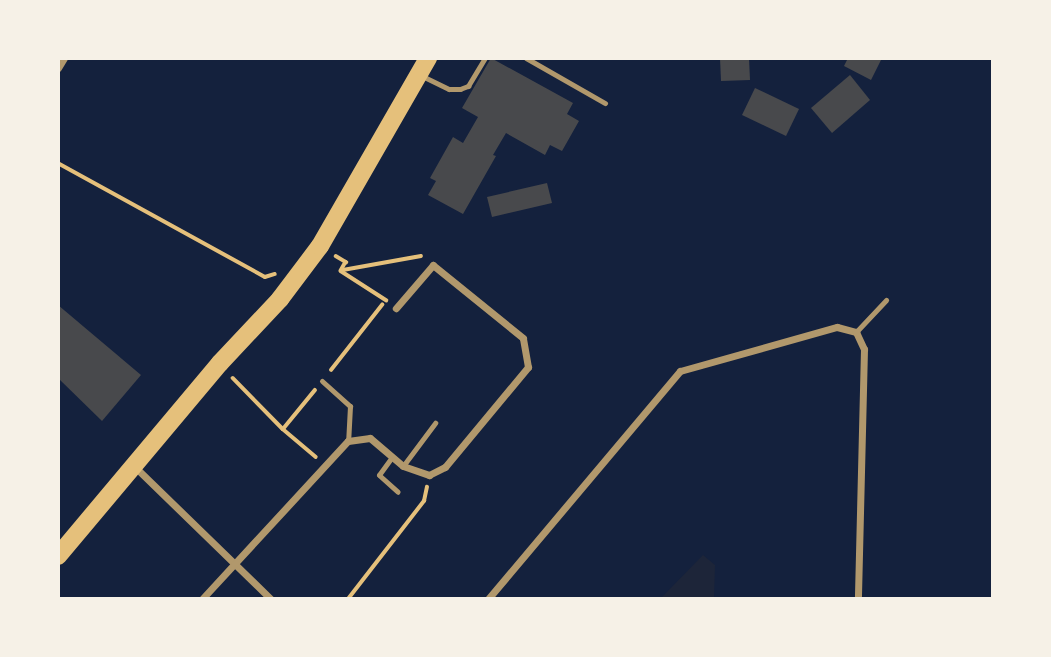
<!DOCTYPE html>
<html>
<head>
<meta charset="utf-8">
<style>
	body { margin:0 }
	#map { position:relative; width:1051px; height:657px; overflow:hidden; background:#14213d; font-family:Overpass,sans-serif }
	div>[style] { position:absolute }
	.green>* { inset:0; background:#1d2539 }
	.building>* { inset:0; background:#48494c }
	.path>* { height:3.5px; margin:-1.75px; padding:0 1.75px; transform-origin:1.75px; border-radius:1.75px; background:#e5c07b }
	.service>* { height:5px; margin:-2.5px; padding:0 2.5px; transform-origin:2.5px; border-radius:2.5px; background:#b1986c }
	.minor>* { height:7px; margin:-3.5px; padding:0 3.5px; transform-origin:3.5px; border-radius:3.5px; background:#b1986c }
	.primary>* { height:18px; margin:-9px; padding:0 9px; transform-origin:9px; border-radius:9px; background:#e5c07b }
	span { translate:-50% -50%; white-space:nowrap; text-align:center; line-height:1.15; -webkit-text-stroke:5px #f6f1e7; paint-order:stroke }
	.frame { position:absolute; inset:0; border:60px solid #f6f1e7; pointer-events:none }
</style>
</head>
<body>
<div id="map">
	<div class="green">
		<div style="clip-path:polygon(703px 555px,715px 565px,714px 599px,660px 599px)"></div>
	</div>
	<div class="building">
		<div style="clip-path:polygon(491px 58px,573px 103px,567px 114px,579px 121px,562px 151px,550px 145px,545px 155px,506px 133px,493px 155px,496px 156px,463px 214px,428px 195px,436px 181px,430px 178px,453px 137px,463px 143px,478px 117px,462px 108px)"></div>
		<div style="clip-path:polygon(720px 58px,749px 58px,750px 80px,721px 81px)"></div>
		<div style="clip-path:polygon(848px 58px,882px 58px,871px 80px,844px 66px)"></div>
		<div style="clip-path:polygon(850px 75px,870px 100px,832px 133px,811px 108px)"></div>
		<div style="clip-path:polygon(755px 88px,799px 109px,786px 136px,742px 115px)"></div>
		<div style="clip-path:polygon(547px 183px,552px 203px,492px 217px,487px 197px)"></div>
		<div style="clip-path:polygon(58px 305px,141px 375px,102px 421px,58px 378px)"></div>
	</div>
	<div class="path">
		<div style="left:58px;top:163px;width:236px;rotate:28.8deg"></div>
		<div style="left:265px;top:277px;width:10px;rotate:-17deg"></div>
		<div style="left:336px;top:256px;width:12px;rotate:31deg"></div>
		<div style="left:346px;top:262px;width:10px;rotate:119deg"></div>
		<div style="left:341px;top:271px;width:54px;rotate:32.8deg"></div>
		<div style="left:343px;top:270px;width:79px;rotate:-10.2deg"></div>
		<div style="left:331px;top:370px;width:83px;rotate:-51.9deg"></div>
		<div style="left:233px;top:378px;width:71px;rotate:45.6deg"></div>
		<div style="left:283px;top:429px;width:43px;rotate:40.3deg"></div>
		<div style="left:283px;top:429px;width:50px;rotate:-50.6deg"></div>
		<div style="left:348px;top:599px;width:124px;rotate:-52.2deg"></div>
		<div style="left:424px;top:501px;width:14px;rotate:-78deg"></div>
	</div>
	<div class="service">
		<div style="left:526px;top:58px;width:91px;rotate:29.7deg"></div>
		<div style="left:420px;top:75px;width:32px;rotate:26deg"></div>
		<div style="left:449px;top:89px;width:11px"></div>
		<div style="left:460px;top:89px;width:9px;rotate:-21deg"></div>
		<div style="left:468px;top:86px;width:33px;rotate:-59deg"></div>
		<div style="left:856px;top:332px;width:44px;rotate:-46.8deg"></div>
		<div style="left:322px;top:381px;width:38px;rotate:42deg"></div>
		<div style="left:350px;top:406px;width:35px;rotate:93deg"></div>
		<div style="left:392px;top:457px;width:22px;rotate:126deg"></div>
		<div style="left:379px;top:475px;width:25px;rotate:42deg"></div>
		<div style="left:403px;top:466px;width:54px;rotate:-53.3deg"></div>
	</div>
	<div class="minor">
		<div style="left:58px;top:68px;width:12px;rotate:-59deg"></div>
		<div style="left:134px;top:466px;width:191px;rotate:44.2deg"></div>
		<div style="left:202px;top:599px;width:215px;rotate:-47.3deg"></div>
		<div style="left:348px;top:441px;width:22px;rotate:-8deg"></div>
		<div style="left:370px;top:438px;width:43px;rotate:40.3deg"></div>
		<div style="left:403px;top:466px;width:28px;rotate:19deg"></div>
		<div style="left:429px;top:475px;width:18px;rotate:-27deg"></div>
		<div style="left:445px;top:467px;width:130px;rotate:-50.3deg"></div>
		<div style="left:528px;top:367px;width:29px;rotate:-100deg"></div>
		<div style="left:523px;top:338px;width:116px;rotate:-141deg"></div>
		<div style="left:433px;top:265px;width:57px;rotate:130.7deg"></div>
		<div style="left:488px;top:599px;width:298px;rotate:-49.9deg"></div>
		<div style="left:680px;top:371px;width:163px;rotate:-15.7deg"></div>
		<div style="left:837px;top:327px;width:20px;rotate:15deg"></div>
		<div style="left:856px;top:332px;width:19px;rotate:65deg"></div>
		<div style="left:864px;top:349px;width:250px;rotate:91.4deg"></div>
	</div>
	<div class="primary">
		<div style="left:58px;top:556px;width:252px;rotate:-50deg"></div>
		<div style="left:220px;top:363px;width:88px;rotate:-46.8deg"></div>
		<div style="left:280px;top:299px;width:66px;rotate:-53deg"></div>
		<div style="left:320px;top:246px;width:217px;rotate:-60.1deg"></div>
	</div>
	<div class="frame"></div>
</div>
</body>
</html>
